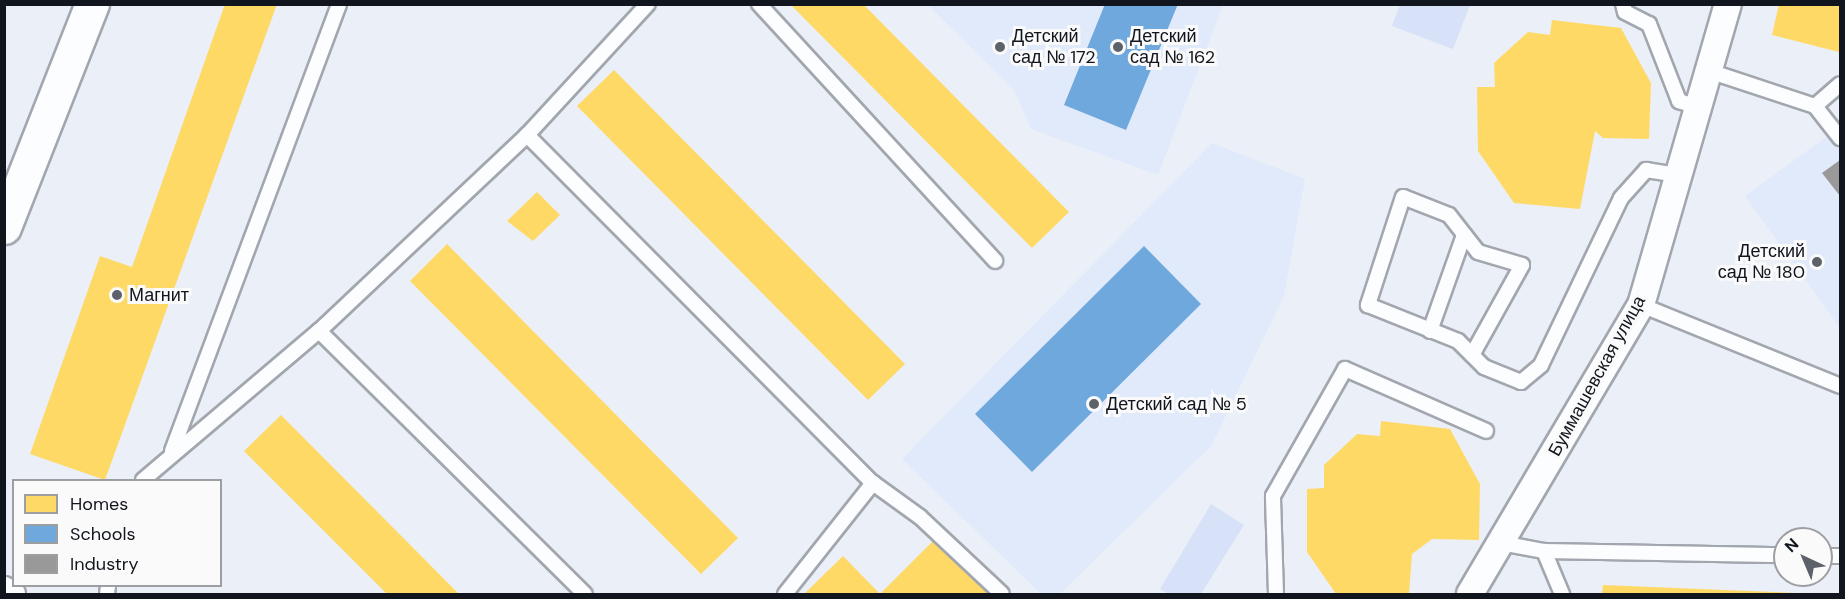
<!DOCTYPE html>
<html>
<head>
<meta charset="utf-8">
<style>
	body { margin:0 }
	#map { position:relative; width:1845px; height:599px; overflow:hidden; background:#ebeff7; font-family:"DM Sans",sans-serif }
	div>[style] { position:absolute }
	.built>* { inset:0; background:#e1eafb }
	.green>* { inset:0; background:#d7e2f8 }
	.homes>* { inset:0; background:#ffd966 }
	.schools>* { inset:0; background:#6fa8dc }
	.industry>* { inset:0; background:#999 }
	.roads { filter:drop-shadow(2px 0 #a2a6ae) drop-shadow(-2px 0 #a2a6ae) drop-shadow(0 2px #a2a6ae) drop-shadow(0 -2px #a2a6ae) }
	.service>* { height:14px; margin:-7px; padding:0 7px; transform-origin:7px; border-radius:7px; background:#fcfdfe }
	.minor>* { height:26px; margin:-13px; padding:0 13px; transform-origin:13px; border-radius:13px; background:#fcfdfe }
	.tertiary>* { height:33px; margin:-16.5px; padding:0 16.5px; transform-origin:16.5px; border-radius:16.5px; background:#fcfdfe }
	.dots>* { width:16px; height:16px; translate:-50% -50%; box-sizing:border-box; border:3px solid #fafafa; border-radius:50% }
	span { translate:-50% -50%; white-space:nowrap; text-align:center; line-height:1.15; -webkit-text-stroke:6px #fafafa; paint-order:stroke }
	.poi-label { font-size:18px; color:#11151e }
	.left { translate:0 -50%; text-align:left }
	.right { translate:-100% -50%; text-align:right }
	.street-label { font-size:18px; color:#11151e }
	.frame { position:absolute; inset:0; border:6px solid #11151e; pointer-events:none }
	.legend { position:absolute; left:12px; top:479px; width:210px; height:108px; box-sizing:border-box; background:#fafafa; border:2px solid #9d9ea2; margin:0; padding:8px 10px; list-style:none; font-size:18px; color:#11151e }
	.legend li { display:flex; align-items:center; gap:12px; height:30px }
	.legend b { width:30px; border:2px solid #9d9ea2 }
	.north { position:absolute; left:1773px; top:527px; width:60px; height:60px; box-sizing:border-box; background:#fafafa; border:2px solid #9d9ea2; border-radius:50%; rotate:316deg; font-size:16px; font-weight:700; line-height:24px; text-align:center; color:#11151e }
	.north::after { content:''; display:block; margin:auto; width:21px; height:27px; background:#5d616a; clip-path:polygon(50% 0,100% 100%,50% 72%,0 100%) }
</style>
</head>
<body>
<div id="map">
	<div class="built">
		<div style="clip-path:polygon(928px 5px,1223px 5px,1158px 175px,1031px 129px,1014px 90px)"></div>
		<div style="clip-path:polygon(1840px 127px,1840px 328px,1745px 196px)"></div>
		<div style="clip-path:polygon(1212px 143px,1305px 179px,1284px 296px,1211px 446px,1060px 594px,1041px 594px,902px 459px)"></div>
	</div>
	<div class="green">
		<div style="clip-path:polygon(1400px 5px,1400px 4px,1470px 5px,1453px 49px,1392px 26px)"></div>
		<div style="clip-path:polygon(1211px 504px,1244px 525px,1201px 594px,1169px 594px,1160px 589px)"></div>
	</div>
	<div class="homes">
		<div style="clip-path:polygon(225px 4px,277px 4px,105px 480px,30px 454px,100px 256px,132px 267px)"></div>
		<div style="clip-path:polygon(790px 4px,863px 4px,1069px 212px,1032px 248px)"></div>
		<div style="clip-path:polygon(1779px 4px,1840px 4px,1839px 52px,1772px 35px)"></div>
		<div style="clip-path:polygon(1552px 20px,1621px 28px,1651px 83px,1649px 139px,1603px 138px,1595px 131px,1580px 209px,1514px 203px,1478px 151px,1477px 87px,1495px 87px,1494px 63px,1528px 32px,1550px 35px)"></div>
		<div style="clip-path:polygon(614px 70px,905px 364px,868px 400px,577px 106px)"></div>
		<div style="clip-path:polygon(537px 192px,560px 215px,533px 241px,507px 221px)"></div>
		<div style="clip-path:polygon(447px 244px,738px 538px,701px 574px,410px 281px)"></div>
		<div style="clip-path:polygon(281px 415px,459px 594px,387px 594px,244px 451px)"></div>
		<div style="clip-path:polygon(1381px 421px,1450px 429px,1480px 484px,1479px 540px,1432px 539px,1412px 554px,1409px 594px,1336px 594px,1307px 552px,1307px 489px,1324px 488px,1324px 465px,1357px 434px,1380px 436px)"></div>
		<div style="clip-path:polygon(935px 539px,990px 594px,804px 594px,843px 556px,880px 594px)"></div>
		<div style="clip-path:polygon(1603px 585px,1797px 593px,1797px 594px,1602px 594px)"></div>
	</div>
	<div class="schools">
		<div style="clip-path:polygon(1105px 4px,1178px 4px,1126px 130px,1064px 105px)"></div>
		<div style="clip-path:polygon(1144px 246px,1201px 304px,1032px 472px,975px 414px)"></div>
	</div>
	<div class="industry">
		<div style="clip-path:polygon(1840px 160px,1840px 196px,1822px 173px)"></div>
	</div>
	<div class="roads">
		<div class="service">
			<div style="left:759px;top:4px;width:349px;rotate:47.4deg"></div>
			<div style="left:1623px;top:4px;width:8px;rotate:76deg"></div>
			<div style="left:1625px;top:12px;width:27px;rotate:27deg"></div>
			<div style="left:1649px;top:24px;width:83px;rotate:68.7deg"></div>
			<div style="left:1679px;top:101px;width:22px;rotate:18deg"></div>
			<div style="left:1712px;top:72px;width:108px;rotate:18.3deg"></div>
			<div style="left:1815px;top:106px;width:33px;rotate:-41deg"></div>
			<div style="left:1815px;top:106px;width:41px;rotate:52deg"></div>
			<div style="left:527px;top:135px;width:491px;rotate:45.2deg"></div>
			<div style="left:873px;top:483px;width:58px;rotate:35.9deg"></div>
			<div style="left:920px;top:517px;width:112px;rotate:43.2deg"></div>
			<div style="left:1641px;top:305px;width:215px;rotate:22.1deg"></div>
			<div style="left:319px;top:331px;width:374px;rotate:44.7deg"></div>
			<div style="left:1430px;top:331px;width:102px;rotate:-70.5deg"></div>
			<div style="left:1472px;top:355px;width:103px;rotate:-60.9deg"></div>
			<div style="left:1522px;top:265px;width:46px;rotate:-163.5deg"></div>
			<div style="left:1478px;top:252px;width:47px;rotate:-128.1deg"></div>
			<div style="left:1449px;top:215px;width:49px;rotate:-158.6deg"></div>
			<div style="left:1403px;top:197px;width:114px;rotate:108deg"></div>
			<div style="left:1368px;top:305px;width:97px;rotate:21.8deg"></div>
			<div style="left:1458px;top:341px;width:37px;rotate:45deg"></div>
			<div style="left:1484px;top:367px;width:40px;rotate:22deg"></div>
			<div style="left:1521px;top:382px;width:26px;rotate:-40deg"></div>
			<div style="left:1541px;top:365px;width:185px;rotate:-64.4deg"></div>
			<div style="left:1621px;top:198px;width:38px;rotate:-48deg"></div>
			<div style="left:1646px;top:170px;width:36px;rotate:9deg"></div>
			<div style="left:172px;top:451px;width:477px;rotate:-69.5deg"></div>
			<div style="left:143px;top:480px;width:231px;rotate:-40.3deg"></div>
			<div style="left:319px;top:331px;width:286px;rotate:-43.3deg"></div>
			<div style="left:527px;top:135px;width:178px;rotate:-47.3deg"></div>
			<div style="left:1501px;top:543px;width:44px;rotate:10.5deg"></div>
			<div style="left:1544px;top:551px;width:241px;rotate:1deg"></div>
			<div style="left:1544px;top:551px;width:47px;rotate:67.3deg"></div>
			<div style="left:1821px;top:556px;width:19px"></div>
			<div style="left:107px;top:594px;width:8px;rotate:-83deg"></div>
			<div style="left:785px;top:594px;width:142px;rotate:-51.6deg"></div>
			<div style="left:1276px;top:594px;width:98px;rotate:-91.8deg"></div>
			<div style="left:1273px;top:496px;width:146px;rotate:-60.4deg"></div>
			<div style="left:1345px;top:369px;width:154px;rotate:23.7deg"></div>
		</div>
		<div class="minor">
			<div style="left:4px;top:590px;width:9px;rotate:27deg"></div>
			<div style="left:1470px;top:594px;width:336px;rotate:-59.4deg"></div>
			<div style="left:1641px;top:305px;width:313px;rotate:-73.9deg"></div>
		</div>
		<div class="tertiary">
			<div style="left:4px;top:227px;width:240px;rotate:-68.5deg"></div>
		</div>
	</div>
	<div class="dots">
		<div style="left:1000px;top:47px;background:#5d616a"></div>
		<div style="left:1118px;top:47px;background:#5d616a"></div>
		<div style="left:1817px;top:262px;background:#5d616a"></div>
		<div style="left:117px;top:295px;background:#5d616a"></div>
		<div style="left:1094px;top:404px;background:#5d616a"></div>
	</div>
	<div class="poi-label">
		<span class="left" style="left:1012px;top:47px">Детский<br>сад № 172</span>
		<span class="left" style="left:1130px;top:47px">Детский<br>сад № 162</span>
		<span class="right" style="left:1805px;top:262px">Детский<br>сад № 180</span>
		<span class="left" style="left:129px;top:295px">Магнит</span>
		<span class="left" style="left:1106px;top:404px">Детский сад № 5</span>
	</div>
	<div class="street-label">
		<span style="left:1597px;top:376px;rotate:-61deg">Буммашевская улица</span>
	</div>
	<div class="frame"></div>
	<ul class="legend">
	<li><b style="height:16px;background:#ffd966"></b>Homes</li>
	<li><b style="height:16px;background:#6fa8dc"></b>Schools</li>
	<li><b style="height:16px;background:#999"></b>Industry</li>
	</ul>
	<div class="north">N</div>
</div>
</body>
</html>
